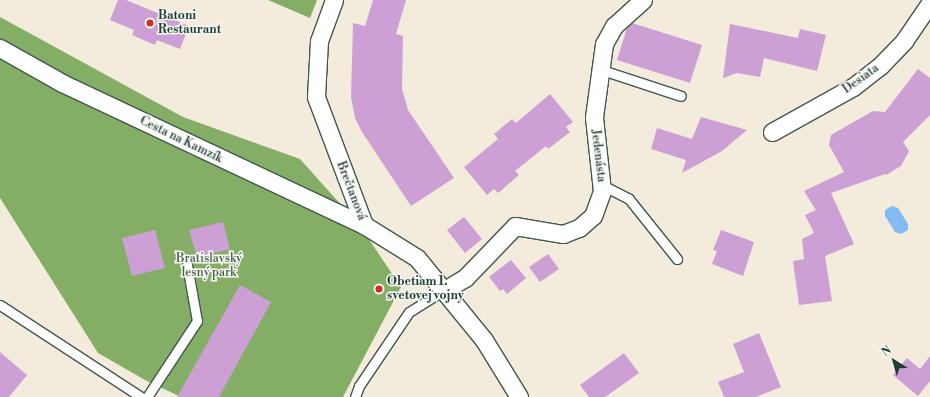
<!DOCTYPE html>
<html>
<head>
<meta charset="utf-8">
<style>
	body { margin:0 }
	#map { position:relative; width:930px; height:397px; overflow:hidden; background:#f3ebdb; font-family:"Libre Bodoni",serif }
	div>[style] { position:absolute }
	.forest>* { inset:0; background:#84ae66 }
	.water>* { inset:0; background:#82baf2 }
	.building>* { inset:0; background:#cca0d4 }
	.roads { filter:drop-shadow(1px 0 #3f574d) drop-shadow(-1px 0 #3f574d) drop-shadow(0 1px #3f574d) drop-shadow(0 -1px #3f574d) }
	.service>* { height:9px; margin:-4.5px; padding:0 4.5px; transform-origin:4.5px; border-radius:4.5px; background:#fff }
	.minor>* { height:17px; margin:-8.5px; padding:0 8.5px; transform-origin:8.5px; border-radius:8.5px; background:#fff }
	.dots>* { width:11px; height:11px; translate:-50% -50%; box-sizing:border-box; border:2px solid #f6f6f2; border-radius:50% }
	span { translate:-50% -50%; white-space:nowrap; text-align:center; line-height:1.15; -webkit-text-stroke:3px #f6f6f2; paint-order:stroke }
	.poi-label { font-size:12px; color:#1f3d34; font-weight:700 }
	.left { translate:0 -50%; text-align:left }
	.street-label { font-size:12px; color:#1f3d34 }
	.park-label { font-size:12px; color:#416044 }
	.north { position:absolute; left:874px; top:341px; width:40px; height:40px; -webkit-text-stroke:3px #f6f6f2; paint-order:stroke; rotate:323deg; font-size:11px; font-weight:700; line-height:16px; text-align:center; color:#1f3d34 }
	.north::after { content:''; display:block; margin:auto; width:14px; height:18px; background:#1f3d34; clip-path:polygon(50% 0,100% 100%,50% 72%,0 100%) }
</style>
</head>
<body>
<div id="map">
	<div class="forest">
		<div style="clip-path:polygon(268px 0,317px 0,310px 18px)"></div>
		<div style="clip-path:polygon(0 17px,183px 117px,300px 159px,360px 226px,401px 287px,343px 397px,181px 397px,145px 380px,98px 353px,0 198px)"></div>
	</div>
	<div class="water">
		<div style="clip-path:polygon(892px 206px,898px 208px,908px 224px,908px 230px,901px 234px,895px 232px,885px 216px,885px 210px)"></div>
	</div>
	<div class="building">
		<div style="clip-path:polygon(118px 0,126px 0,189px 26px,180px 49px,157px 40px,155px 45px,132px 35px,134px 30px,110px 20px)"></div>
		<div style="clip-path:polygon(373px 0,406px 0,396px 34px,403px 36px,402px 89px,408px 110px,454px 178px,411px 206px,362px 132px,355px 118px,351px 97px,353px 23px,365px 26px)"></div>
		<div style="clip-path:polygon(632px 23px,702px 45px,690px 83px,617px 60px,627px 28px)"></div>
		<div style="clip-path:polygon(730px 24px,798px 38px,800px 29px,826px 35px,817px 71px,764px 58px,760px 77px,737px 73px,723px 78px)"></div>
		<div style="clip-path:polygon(918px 69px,930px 78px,930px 115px,903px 142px,909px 151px,901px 166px,886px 175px,885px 174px,831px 193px,854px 244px,825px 256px,832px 301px,799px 305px,793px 261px,804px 259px,802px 239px,814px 233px,805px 215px,816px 210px,804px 191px,844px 172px,829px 145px,831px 135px,873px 111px,885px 112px)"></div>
		<div style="clip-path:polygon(550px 94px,573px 122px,566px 127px,570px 132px,548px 149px,546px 146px,515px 171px,519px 175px,498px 193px,494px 189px,487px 195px,464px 167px,498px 139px,494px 134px,512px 119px,516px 123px)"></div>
		<div style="clip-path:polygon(701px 117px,747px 130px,722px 151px,682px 173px,686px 160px,651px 149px,657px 128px,692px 139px)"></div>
		<div style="clip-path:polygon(464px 217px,482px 239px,465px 253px,447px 230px)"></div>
		<div style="clip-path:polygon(223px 222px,230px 249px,197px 258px,189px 230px)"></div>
		<div style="clip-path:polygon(155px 230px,165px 268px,132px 276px,122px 238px)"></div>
		<div style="clip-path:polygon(721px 230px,754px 242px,743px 276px,712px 264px,717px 251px,713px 250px)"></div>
		<div style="clip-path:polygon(548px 254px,559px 269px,540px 282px,529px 267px)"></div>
		<div style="clip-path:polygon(511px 260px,526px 278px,507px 294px,503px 289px,500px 291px,489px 277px)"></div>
		<div style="clip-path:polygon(240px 285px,271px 302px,219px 397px,177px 397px)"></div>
		<div style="clip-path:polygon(759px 333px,781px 387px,756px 397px,724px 397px,718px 382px,744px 372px,733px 344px)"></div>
		<div style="clip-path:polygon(0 352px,27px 375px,9px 397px,0 397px)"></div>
		<div style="clip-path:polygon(624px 353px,639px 373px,605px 397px,589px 397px,580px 385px)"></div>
		<div style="clip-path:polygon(930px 356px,930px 381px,918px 396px,893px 375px,907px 358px,920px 369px)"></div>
	</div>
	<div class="roads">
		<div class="service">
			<div style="left:599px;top:69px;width:86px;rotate:18.2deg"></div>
			<div style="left:602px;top:185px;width:30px;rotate:27deg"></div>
			<div style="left:629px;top:199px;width:77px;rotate:51.3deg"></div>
			<div style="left:0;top:305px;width:168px;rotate:33.1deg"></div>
			<div style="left:147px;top:397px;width:91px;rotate:-56.7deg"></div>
			<div style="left:197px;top:321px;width:57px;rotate:-100.1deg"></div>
			<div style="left:355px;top:397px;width:12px;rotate:-70deg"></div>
			<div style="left:359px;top:386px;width:89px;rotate:-56deg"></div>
			<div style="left:409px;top:312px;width:40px;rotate:-32deg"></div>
		</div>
		<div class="minor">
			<div style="left:334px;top:0;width:44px;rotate:110.1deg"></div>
			<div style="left:319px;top:41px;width:56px;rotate:93.1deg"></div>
			<div style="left:316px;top:97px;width:137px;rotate:69.4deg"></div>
			<div style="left:0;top:48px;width:71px;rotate:29.4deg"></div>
			<div style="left:62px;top:83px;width:334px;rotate:25.2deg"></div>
			<div style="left:364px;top:225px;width:62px;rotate:31.9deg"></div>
			<div style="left:417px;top:258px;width:106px;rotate:50.7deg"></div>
			<div style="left:484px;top:340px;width:67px;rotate:58.4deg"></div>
			<div style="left:772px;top:132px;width:93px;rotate:-29.1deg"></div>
			<div style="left:853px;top:87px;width:34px;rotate:-38deg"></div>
			<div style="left:880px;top:66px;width:35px;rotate:-46deg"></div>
			<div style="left:904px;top:41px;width:46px;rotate:-55.6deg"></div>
			<div style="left:443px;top:291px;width:26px;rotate:-31deg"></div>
			<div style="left:465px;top:278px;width:72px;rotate:-46.1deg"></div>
			<div style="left:515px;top:226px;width:49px;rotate:9.5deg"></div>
			<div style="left:563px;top:234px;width:17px;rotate:-21deg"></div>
			<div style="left:579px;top:228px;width:18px;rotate:-41deg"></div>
			<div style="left:593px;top:216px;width:27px;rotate:-70deg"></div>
			<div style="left:602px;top:191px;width:74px;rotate:-96.2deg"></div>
			<div style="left:594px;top:117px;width:74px;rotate:-82.2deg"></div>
			<div style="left:604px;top:44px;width:21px;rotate:-61deg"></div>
			<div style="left:614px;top:26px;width:39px;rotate:-42deg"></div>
		</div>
	</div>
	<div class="dots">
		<div style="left:150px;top:23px;background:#c8321e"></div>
		<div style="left:379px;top:289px;background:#c8321e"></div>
	</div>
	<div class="poi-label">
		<span class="left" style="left:158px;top:23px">Batoni<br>Restaurant</span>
		<span class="left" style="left:387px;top:289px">Obetiam 1.<br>svetovej vojny</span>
	</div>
	<div class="street-label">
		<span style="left:861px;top:79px;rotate:-36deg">Desiata</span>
		<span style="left:181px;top:140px;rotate:26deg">Cesta na Kamzík</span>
		<span style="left:598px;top:156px;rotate:83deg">Jedenásta</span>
		<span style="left:351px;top:191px;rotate:69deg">Brečtanová</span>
	</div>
	<div class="park-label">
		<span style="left:209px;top:266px">Bratislavský<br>lesný park</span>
	</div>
	<div class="north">N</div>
</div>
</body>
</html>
